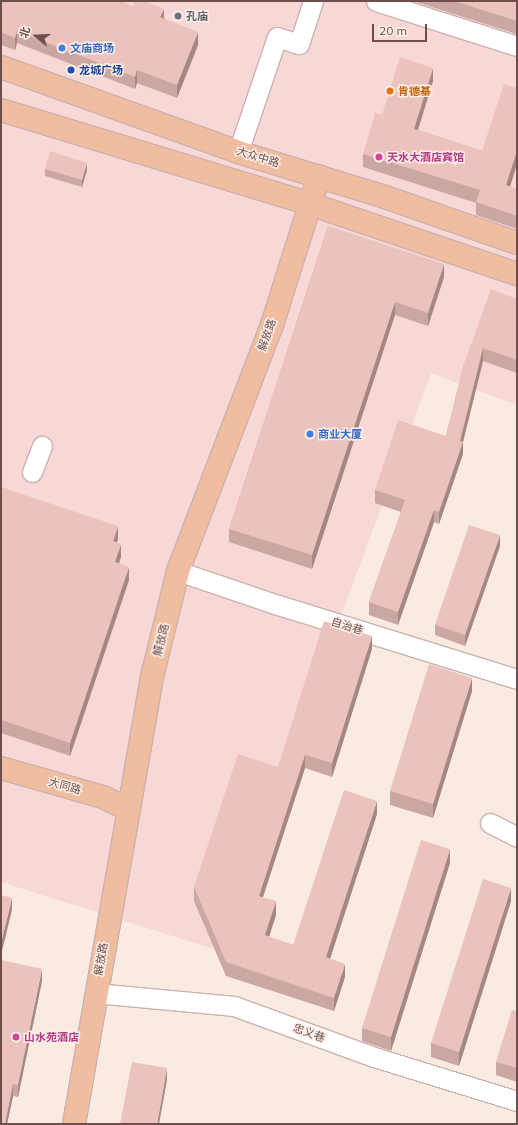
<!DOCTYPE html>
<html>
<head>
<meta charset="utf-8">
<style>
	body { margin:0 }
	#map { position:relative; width:518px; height:1125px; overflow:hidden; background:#f9eae2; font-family:Mulish,"Noto Sans SC",sans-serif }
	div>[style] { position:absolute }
	.commercial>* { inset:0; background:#f8d8d7 }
	.roads { filter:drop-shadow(1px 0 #cbb2ad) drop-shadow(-1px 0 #cbb2ad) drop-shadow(0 1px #cbb2ad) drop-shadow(0 -1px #cbb2ad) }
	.minor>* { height:19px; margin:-9.5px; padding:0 9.5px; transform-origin:9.5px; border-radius:9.5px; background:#fff }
	.major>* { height:22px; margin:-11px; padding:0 11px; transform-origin:11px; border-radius:11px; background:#f1bda1 }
	.wall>* { inset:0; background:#caa7a3 }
	.shaded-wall>* { inset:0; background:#a48884 }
	.building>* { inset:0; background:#ebc2bd }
	.dots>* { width:11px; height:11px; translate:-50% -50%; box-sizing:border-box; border:2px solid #fdeee8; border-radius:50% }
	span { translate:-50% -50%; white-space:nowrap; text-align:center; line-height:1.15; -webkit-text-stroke:3px #fdeee8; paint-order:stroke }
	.worship-label { font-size:11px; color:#5b616d; font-weight:700 }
	.left { translate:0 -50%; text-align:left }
	.shop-label { font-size:11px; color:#366cbe; font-weight:700 }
	.transit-label { font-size:11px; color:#164399; font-weight:700 }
	.food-label { font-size:11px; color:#c56008; font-weight:700 }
	.street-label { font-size:11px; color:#6e4e4c }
	.hotel-label { font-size:11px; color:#b23c85; font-weight:700 }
	.frame { position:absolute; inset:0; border:2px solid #6e4e4c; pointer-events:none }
	.north { position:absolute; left:16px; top:16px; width:40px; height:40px; -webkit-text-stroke:3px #fdeee8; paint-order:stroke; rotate:288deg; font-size:11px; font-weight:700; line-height:16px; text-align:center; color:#6e4e4c }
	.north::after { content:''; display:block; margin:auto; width:14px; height:18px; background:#6e4e4c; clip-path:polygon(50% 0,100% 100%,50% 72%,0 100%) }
	.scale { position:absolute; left:372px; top:24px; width:55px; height:18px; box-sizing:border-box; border:2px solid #6e4e4c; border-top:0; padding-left:5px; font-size:12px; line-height:14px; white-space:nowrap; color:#6e4e4c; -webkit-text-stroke:3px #fdeee8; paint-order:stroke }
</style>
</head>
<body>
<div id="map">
	<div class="commercial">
		<div style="clip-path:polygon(1px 1px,517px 1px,517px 405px,431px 373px,217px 950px,1px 882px)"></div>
	</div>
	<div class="roads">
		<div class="minor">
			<div style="left:376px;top:1px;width:148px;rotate:17.7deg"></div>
			<div style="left:238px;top:152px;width:121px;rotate:-71.3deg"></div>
			<div style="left:277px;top:37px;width:23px;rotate:18deg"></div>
			<div style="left:299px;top:44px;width:45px;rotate:-72deg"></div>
			<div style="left:32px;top:472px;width:28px;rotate:-69deg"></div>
			<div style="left:178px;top:571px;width:106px;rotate:18.8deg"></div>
			<div style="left:278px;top:605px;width:250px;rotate:17.2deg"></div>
			<div style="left:490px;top:823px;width:30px;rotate:27deg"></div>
			<div style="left:95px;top:993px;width:140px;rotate:5.3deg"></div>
			<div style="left:234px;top:1006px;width:149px;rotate:20deg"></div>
			<div style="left:374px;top:1057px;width:150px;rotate:17.1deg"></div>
		</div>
		<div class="major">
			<div style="left:1px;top:67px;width:252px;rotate:19.7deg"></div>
			<div style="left:238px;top:152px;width:154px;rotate:17deg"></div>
			<div style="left:385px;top:197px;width:140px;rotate:19.2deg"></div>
			<div style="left:1px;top:110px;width:323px;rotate:16.9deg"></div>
			<div style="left:310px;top:204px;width:219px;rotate:18.7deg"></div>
			<div style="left:1px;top:768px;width:106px;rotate:15.9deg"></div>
			<div style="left:103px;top:797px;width:28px;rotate:26deg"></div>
			<div style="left:74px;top:1124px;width:458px;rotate:-80.1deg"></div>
			<div style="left:153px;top:673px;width:105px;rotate:-76.2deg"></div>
			<div style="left:178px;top:571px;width:263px;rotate:-69.1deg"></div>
			<div style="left:272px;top:325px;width:156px;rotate:-72.5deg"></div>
		</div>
	</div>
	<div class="wall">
		<div style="clip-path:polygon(1px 1px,164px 18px,198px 45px,177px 98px,137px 83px,135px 89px,17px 43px,15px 50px,1px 45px)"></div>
		<div style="clip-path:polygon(413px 1px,517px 1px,517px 34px)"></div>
		<div style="clip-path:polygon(433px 81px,418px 130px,482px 151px,517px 88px,517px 164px,510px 187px,517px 189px,517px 229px,476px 215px,476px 203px,363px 167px,363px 154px,382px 115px)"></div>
		<div style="clip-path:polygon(45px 169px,87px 170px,82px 187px,45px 176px)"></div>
		<div style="clip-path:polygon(328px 226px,444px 277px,428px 326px,395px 315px,312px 569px,229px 542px,229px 529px)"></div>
		<div style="clip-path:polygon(517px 299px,517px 373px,483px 361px,463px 442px,463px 454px,439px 524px,434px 522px,398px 625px,369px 615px,369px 602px,401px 512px,375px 503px,375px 490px,446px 436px,464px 364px)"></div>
		<div style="clip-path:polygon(1px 487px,118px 539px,117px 542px,121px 557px,119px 563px,129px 580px,70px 756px,1px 733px)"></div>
		<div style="clip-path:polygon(500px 546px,465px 646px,435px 635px,435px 625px)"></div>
		<div style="clip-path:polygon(372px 649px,332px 777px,305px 768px,263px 897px,276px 915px,269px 937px,293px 945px,377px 814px,330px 959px,345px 977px,334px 1011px,226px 976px,194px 901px,194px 887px,278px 767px)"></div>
		<div style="clip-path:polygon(472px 691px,433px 818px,390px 805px,390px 791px)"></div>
		<div style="clip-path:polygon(450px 863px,391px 1051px,362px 1041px,362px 1028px)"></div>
		<div style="clip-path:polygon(511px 901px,459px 1066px,431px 1057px,431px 1043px)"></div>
		<div style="clip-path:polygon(42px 981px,18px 1097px,13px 1096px,7px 1124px,1px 1124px)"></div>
		<div style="clip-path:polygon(517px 1011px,517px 1082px,496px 1075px,496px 1062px)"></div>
	</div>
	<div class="shaded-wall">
		<div style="clip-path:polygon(164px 9px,164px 22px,160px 17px)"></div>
		<div style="clip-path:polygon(17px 31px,17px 43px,15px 50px,15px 38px)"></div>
		<div style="clip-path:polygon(198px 32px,198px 45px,177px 98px,177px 85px)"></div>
		<div style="clip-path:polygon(433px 68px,433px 81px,414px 142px,414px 129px)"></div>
		<div style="clip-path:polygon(137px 70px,137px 83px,135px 89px,135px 77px)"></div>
		<div style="clip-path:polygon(517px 151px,517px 164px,506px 199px,506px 185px)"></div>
		<div style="clip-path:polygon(87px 163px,87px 170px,82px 187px,82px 180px)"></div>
		<div style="clip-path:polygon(444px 264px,444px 277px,428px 326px,428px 313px)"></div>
		<div style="clip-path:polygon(395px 302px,395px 315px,312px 569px,312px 555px)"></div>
		<div style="clip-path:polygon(483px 348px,483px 361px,463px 442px,463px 454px,439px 524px,439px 512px,460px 441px)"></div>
		<div style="clip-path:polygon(434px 510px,434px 522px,398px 625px,398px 612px)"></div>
		<div style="clip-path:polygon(118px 526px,118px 539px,113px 554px,113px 541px)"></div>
		<div style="clip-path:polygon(500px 535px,500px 546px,465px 646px,465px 635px)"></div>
		<div style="clip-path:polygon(121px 544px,121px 557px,115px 575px,115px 562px)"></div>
		<div style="clip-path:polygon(129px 567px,129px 580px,70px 756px,70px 743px)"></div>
		<div style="clip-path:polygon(372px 636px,372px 649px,332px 777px,332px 763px)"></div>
		<div style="clip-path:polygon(472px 678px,472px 691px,433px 818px,433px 804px)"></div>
		<div style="clip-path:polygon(305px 755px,305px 768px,259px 909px,259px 896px)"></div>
		<div style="clip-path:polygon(377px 801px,377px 814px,326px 971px,326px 957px)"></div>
		<div style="clip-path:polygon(450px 849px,450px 863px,391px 1051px,391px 1037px)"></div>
		<div style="clip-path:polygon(511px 888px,511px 901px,459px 1066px,459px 1052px)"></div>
		<div style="clip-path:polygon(12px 898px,12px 910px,1px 955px,1px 943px)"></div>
		<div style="clip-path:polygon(276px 901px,276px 915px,265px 949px,265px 935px)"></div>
		<div style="clip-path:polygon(345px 964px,345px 977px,334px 1011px,334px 998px)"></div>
		<div style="clip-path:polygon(42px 969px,42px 981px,18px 1097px,18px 1085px)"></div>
		<div style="clip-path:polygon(167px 1068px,167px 1080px,159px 1124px,157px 1124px)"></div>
		<div style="clip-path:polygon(13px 1084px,13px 1096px,7px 1124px,5px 1124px)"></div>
	</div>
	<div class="building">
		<div style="clip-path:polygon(1px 1px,120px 1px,133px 6px,135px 1px,144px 1px,164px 9px,160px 17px,198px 32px,177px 85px,137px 70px,135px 77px,17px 31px,15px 38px,1px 32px)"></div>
		<div style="clip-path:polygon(454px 1px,517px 1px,517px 21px)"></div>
		<div style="clip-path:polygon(400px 57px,433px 68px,414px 129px,482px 151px,504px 84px,517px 88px,517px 151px,506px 185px,517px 189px,517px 216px,476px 202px,480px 190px,363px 154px,375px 113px,382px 115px)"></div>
		<div style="clip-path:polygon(50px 151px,87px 163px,82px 180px,45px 169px)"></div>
		<div style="clip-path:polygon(328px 226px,444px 264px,428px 313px,395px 302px,312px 555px,229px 529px)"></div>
		<div style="clip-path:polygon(491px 289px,517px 299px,517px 360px,483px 348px,460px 441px,463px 442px,439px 512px,434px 510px,398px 612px,369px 602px,405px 500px,375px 490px,398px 420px,446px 436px,464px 364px)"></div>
		<div style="clip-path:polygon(1px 487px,118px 526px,113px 541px,121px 544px,115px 562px,129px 567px,70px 743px,1px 720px)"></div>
		<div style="clip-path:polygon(469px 525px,500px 535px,465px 635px,435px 625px)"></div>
		<div style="clip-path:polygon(324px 621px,372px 636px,332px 763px,305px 755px,259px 896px,276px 901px,265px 935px,293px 945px,344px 790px,377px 801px,326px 957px,345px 964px,334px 998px,226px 962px,194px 887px,238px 754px,278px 767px)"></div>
		<div style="clip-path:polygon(429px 664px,472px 678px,433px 804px,390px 791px)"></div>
		<div style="clip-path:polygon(421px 840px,450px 849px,391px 1037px,362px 1028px)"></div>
		<div style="clip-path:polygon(483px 879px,511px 888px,459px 1052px,431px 1043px)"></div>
		<div style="clip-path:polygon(1px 895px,12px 898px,1px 943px)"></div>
		<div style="clip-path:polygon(1px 960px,42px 969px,18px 1085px,13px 1084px,5px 1124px,1px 1124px)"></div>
		<div style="clip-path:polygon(512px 1010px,517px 1011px,517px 1068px,496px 1062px)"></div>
		<div style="clip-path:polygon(132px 1062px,167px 1068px,157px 1124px,120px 1124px)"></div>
	</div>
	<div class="dots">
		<div style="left:178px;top:16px;background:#6b7280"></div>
		<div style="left:62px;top:48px;background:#3f7fe0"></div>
		<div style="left:71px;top:70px;background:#1a4fb4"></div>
		<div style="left:390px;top:91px;background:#e8710a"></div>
		<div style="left:379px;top:157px;background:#d1479c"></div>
		<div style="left:310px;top:434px;background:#3f7fe0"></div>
		<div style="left:16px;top:1037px;background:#d1479c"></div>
	</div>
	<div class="worship-label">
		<span class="left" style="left:186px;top:16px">孔庙</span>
	</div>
	<div class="shop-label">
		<span class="left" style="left:70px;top:48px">文庙商场</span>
		<span class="left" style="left:318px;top:434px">商业大厦</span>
	</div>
	<div class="transit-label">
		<span class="left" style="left:79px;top:70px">龙城广场</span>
	</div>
	<div class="food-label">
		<span class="left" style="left:398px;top:91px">肯德基</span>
	</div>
	<div class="street-label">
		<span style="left:258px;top:157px;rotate:17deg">大众中路</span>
		<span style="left:267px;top:335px;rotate:-70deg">解放路</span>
		<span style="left:347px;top:626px;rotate:17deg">自治巷</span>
		<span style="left:161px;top:640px;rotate:-76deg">解放路</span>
		<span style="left:65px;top:786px;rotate:16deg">大同路</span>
		<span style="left:101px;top:959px;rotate:-80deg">解放路</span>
		<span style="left:309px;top:1033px;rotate:20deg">忠义巷</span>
	</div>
	<div class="hotel-label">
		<span class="left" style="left:387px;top:157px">天水大酒店宾馆</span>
		<span class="left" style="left:24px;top:1037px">山水苑酒店</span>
	</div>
	<div class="frame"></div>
	<div class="north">北</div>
	<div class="scale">20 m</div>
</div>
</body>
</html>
